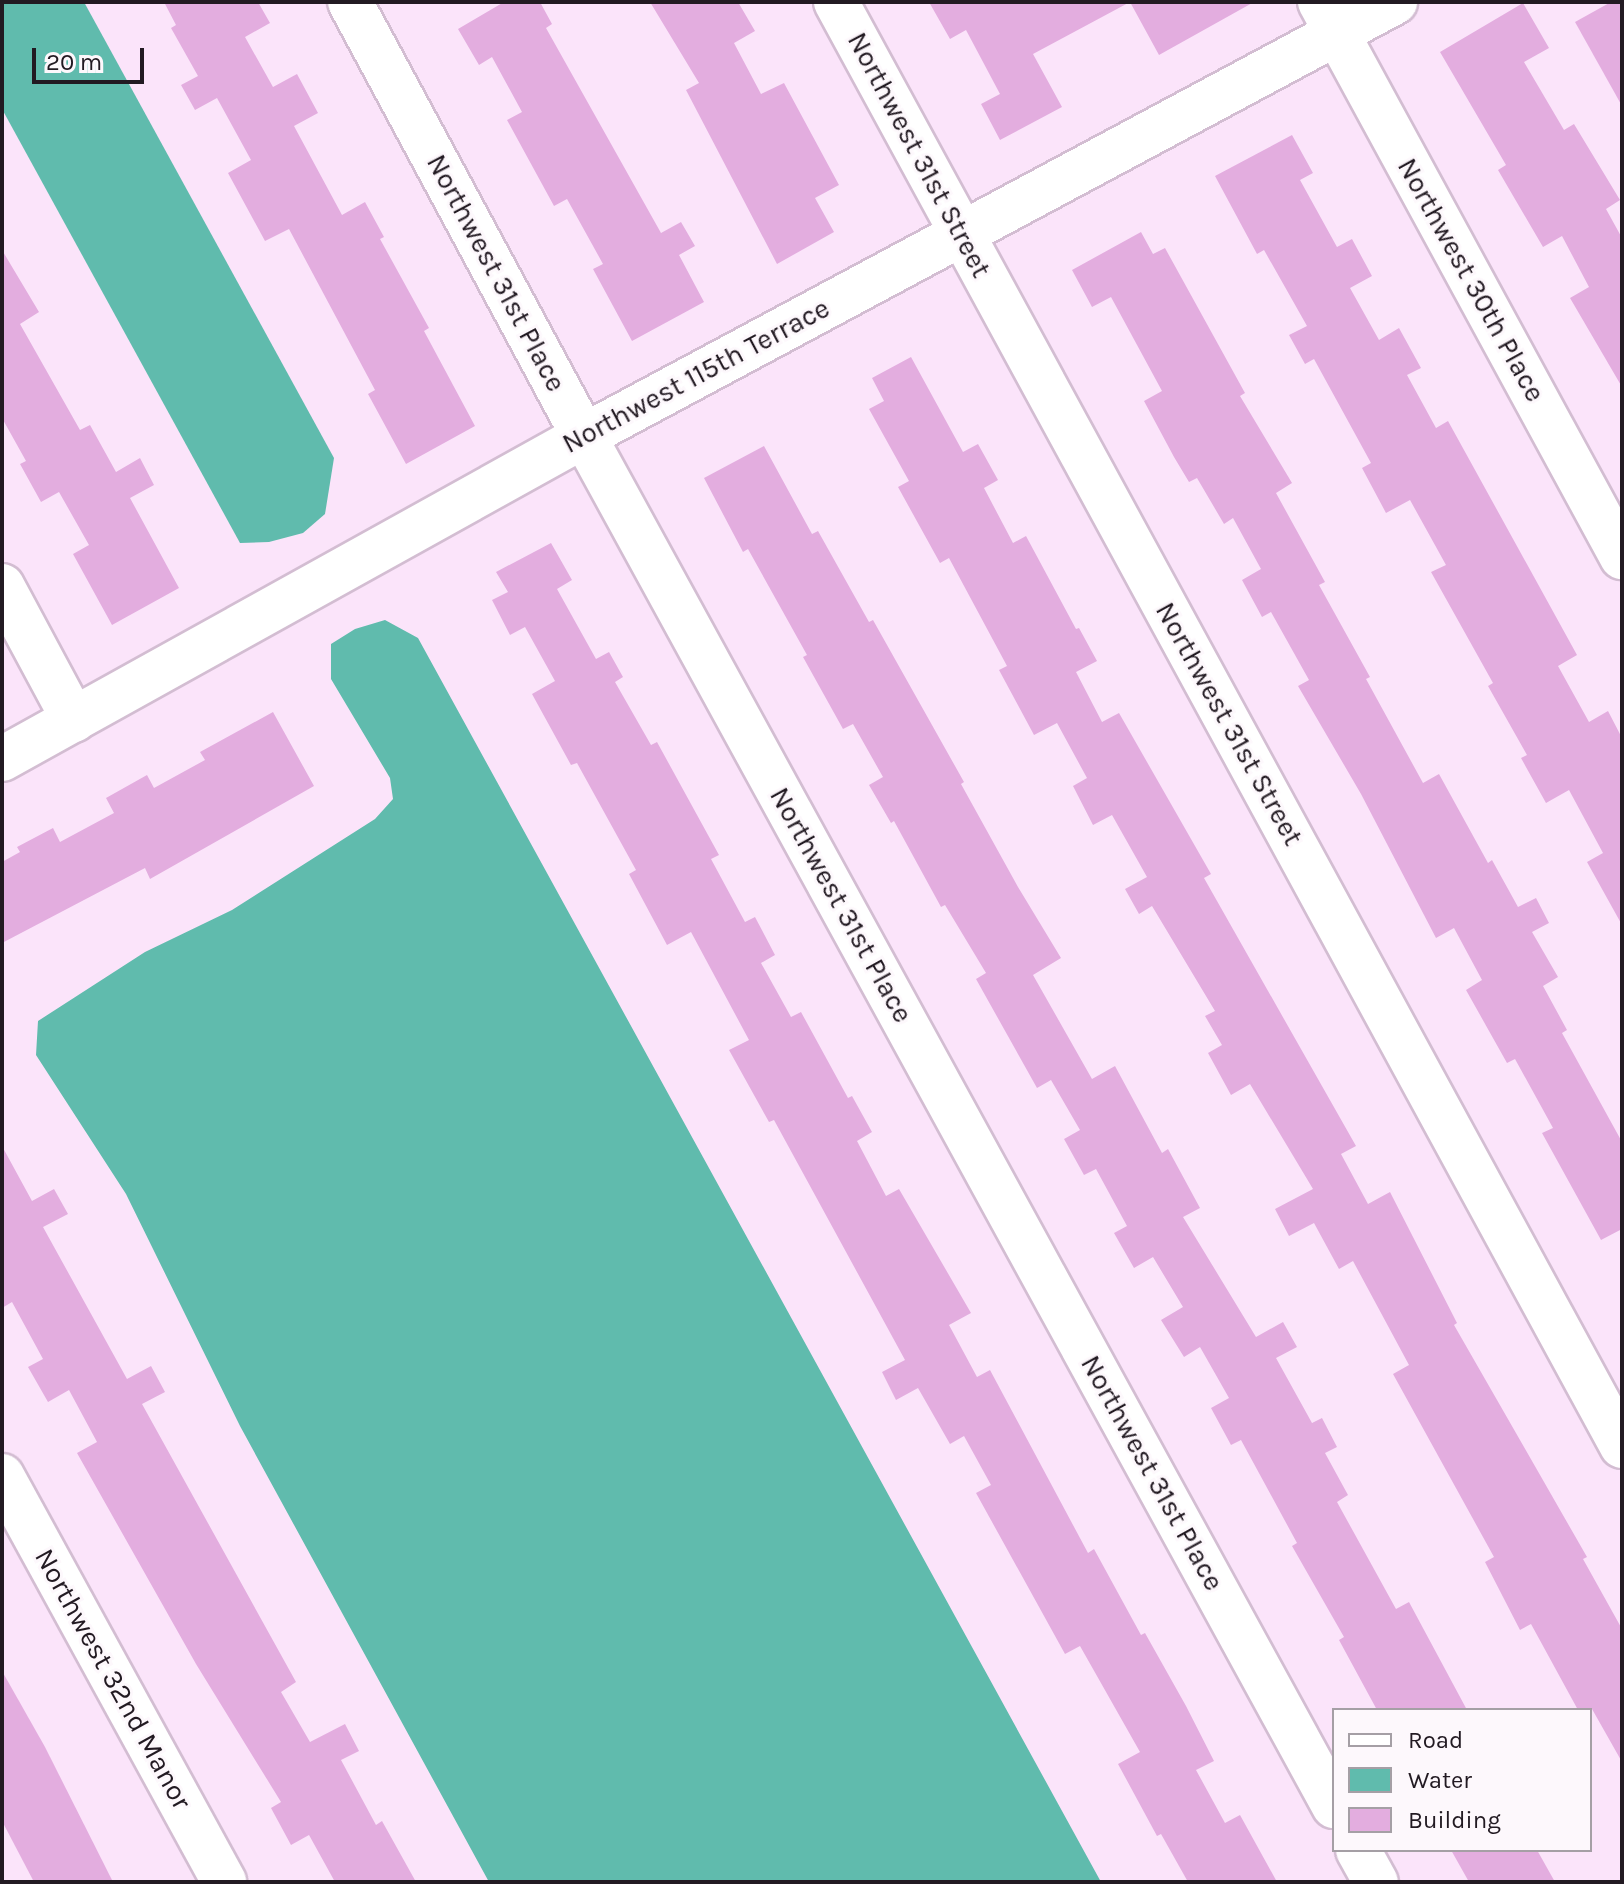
<!DOCTYPE html>
<html>
<head>
<meta charset="utf-8">
<style>
	body { margin:0 }
	#map { position:relative; width:1624px; height:1884px; overflow:hidden; background:#fbe4fa; font-family:Karla,sans-serif }
	div>[style] { position:absolute }
	.water>* { inset:0; background:#60bbad }
	.building>* { inset:0; background:#e3addf }
	.roads { filter:drop-shadow(2px 0 #d3bdd2) drop-shadow(-2px 0 #d3bdd2) drop-shadow(0 2px #d3bdd2) drop-shadow(0 -2px #d3bdd2) }
	.minor>* { height:44px; margin:-22px; padding:0 22px; transform-origin:22px; border-radius:22px; background:#fff }
	span { translate:-50% -50%; white-space:nowrap; text-align:center; line-height:1.15; -webkit-text-stroke:6px #fdf8fc; paint-order:stroke }
	.street-label { font-size:28px; color:#221a22 }
	.frame { position:absolute; inset:0; border:4px solid #221a22; pointer-events:none }
	.legend { position:absolute; left:1332px; top:1708px; width:260px; height:144px; box-sizing:border-box; background:#fdf8fc; border:2px solid #a59fa5; margin:0; padding:10px 14px; list-style:none; font-size:24px; color:#221a22 }
	.legend li { display:flex; align-items:center; gap:16px; height:40px }
	.legend b { width:40px; border:2px solid #a59fa5 }
	.scale { position:absolute; left:32px; top:48px; width:112px; height:36px; box-sizing:border-box; border:4px solid #221a22; border-top:0; padding-left:10px; font-size:24px; line-height:28px; white-space:nowrap; color:#221a22; -webkit-text-stroke:6px #fdf8fc; paint-order:stroke }
</style>
</head>
<body>
<div id="map">
	<div class="water">
		<div style="clip-path:polygon(2px 2px,84px 2px,334px 458px,325px 514px,303px 533px,269px 542px,240px 543px,2px 109px)"></div>
		<div style="clip-path:polygon(385px 620px,418px 638px,1101px 1882px,489px 1882px,240px 1426px,126px 1194px,36px 1055px,38px 1021px,145px 952px,232px 910px,375px 819px,393px 799px,390px 778px,331px 679px,331px 644px,355px 629px)"></div>
	</div>
	<div class="building">
		<div style="clip-path:polygon(164px 2px,258px 2px,270px 23px,245px 37px,273px 87px,297px 74px,318px 113px,294px 126px,342px 215px,365px 202px,384px 237px,380px 239px,429px 328px,424px 331px,475px 426px,406px 464px,368px 394px,375px 390px,289px 229px,265px 241px,228px 173px,251px 160px,217px 98px,195px 110px,181px 85px,198px 76px,171px 28px,176px 25px)"></div>
		<div style="clip-path:polygon(504px 2px,540px 2px,552px 24px,546px 28px,661px 233px,681px 222px,695px 246px,679px 255px,704px 302px,632px 341px,593px 269px,603px 264px,567px 199px,554px 206px,507px 120px,522px 112px,492px 57px,479px 65px,458px 29px)"></div>
		<div style="clip-path:polygon(650px 2px,738px 2px,755px 31px,734px 43px,761px 94px,784px 83px,839px 185px,815px 198px,834px 232px,777px 264px,686px 90px,699px 83px)"></div>
		<div style="clip-path:polygon(929px 2px,1254px 2px,1159px 55px,1130px 2px,1033px 54px,1062px 107px,1000px 140px,981px 104px,1000px 94px,966px 30px,950px 39px)"></div>
		<div style="clip-path:polygon(1611px 2px,1622px 2px,1622px 106px,1575px 22px)"></div>
		<div style="clip-path:polygon(1523px 3px,1549px 48px,1524px 62px,1564px 130px,1574px 124px,1620px 200px,1606px 209px,1622px 238px,1622px 387px,1570px 298px,1589px 287px,1562px 236px,1543px 247px,1498px 170px,1506px 165px,1440px 52px)"></div>
		<div style="clip-path:polygon(1292px 135px,1313px 173px,1300px 180px,1337px 247px,1352px 239px,1372px 276px,1350px 288px,1379px 340px,1399px 328px,1421px 368px,1407px 375px,1436px 428px,1448px 421px,1577px 655px,1558px 666px,1589px 722px,1608px 711px,1622px 738px,1622px 925px,1587px 862px,1603px 853px,1569px 790px,1546px 803px,1521px 758px,1527px 755px,1488px 686px,1493px 683px,1431px 572px,1446px 565px,1410px 500px,1386px 513px,1362px 468px,1371px 463px,1314px 359px,1305px 364px,1289px 335px,1307px 326px,1264px 250px,1257px 254px,1215px 176px)"></div>
		<div style="clip-path:polygon(1141px 232px,1153px 254px,1165px 248px,1245px 393px,1240px 396px,1292px 483px,1276px 493px,1325px 582px,1319px 585px,1370px 677px,1366px 679px,1423px 783px,1439px 774px,1488px 863px,1492px 860px,1518px 907px,1536px 898px,1549px 923px,1532px 932px,1558px 977px,1543px 986px,1567px 1030px,1562px 1033px,1622px 1142px,1622px 1229px,1601px 1240px,1542px 1133px,1553px 1128px,1515px 1059px,1507px 1063px,1466px 990px,1482px 980px,1454px 928px,1436px 938px,1361px 794px,1298px 686px,1309px 680px,1271px 612px,1262px 617px,1242px 580px,1261px 569px,1233px 518px,1224px 524px,1197px 478px,1189px 482px,1174px 457px,1144px 401px,1162px 391px,1111px 297px,1092px 307px,1072px 270px)"></div>
		<div style="clip-path:polygon(2px 250px,39px 312px,20px 324px,80px 430px,90px 425px,116px 472px,140px 458px,154px 485px,130px 498px,179px 588px,112px 625px,73px 554px,89px 545px,59px 492px,41px 502px,20px 464px,26px 461px,2px 418px)"></div>
		<div style="clip-path:polygon(911px 357px,963px 452px,978px 444px,998px 480px,984px 488px,1013px 543px,1026px 536px,1076px 629px,1079px 628px,1097px 661px,1076px 672px,1102px 722px,1119px 713px,1211px 874px,1204px 878px,1356px 1146px,1341px 1154px,1368px 1204px,1390px 1192px,1457px 1323px,1454px 1325px,1587px 1557px,1583px 1559px,1622px 1629px,1622px 1762px,1592px 1709px,1578px 1710px,1531px 1624px,1520px 1630px,1485px 1562px,1494px 1557px,1393px 1374px,1409px 1365px,1353px 1261px,1339px 1269px,1314px 1223px,1289px 1236px,1275px 1209px,1313px 1189px,1250px 1084px,1231px 1095px,1208px 1053px,1222px 1045px,1205px 1016px,1215px 1011px,1152px 906px,1139px 914px,1125px 889px,1147px 877px,1112px 815px,1093px 825px,1073px 786px,1087px 778px,1057px 723px,1034px 735px,999px 670px,1007px 666px,949px 558px,940px 563px,898px 487px,909px 481px,869px 409px,884px 401px,872px 378px)"></div>
		<div style="clip-path:polygon(764px 446px,812px 534px,818px 531px,869px 622px,873px 620px,964px 782px,961px 784px,1018px 887px,1061px 958px,1033px 975px,1092px 1079px,1115px 1066px,1162px 1153px,1168px 1149px,1200px 1208px,1183px 1217px,1256px 1337px,1283px 1322px,1297px 1347px,1276px 1358px,1312px 1423px,1322px 1418px,1337px 1447px,1325px 1453px,1348px 1495px,1337px 1502px,1396px 1609px,1409px 1602px,1467px 1710px,1377px 1710px,1339px 1640px,1344px 1637px,1292px 1546px,1297px 1543px,1241px 1440px,1231px 1445px,1211px 1408px,1229px 1398px,1200px 1347px,1184px 1357px,1161px 1320px,1183px 1307px,1153px 1257px,1134px 1268px,1114px 1233px,1127px 1226px,1096px 1169px,1084px 1175px,1064px 1139px,1080px 1130px,1051px 1080px,1037px 1088px,976px 979px,986px 973px,945px 905px,941px 907px,894px 821px,891px 823px,869px 785px,883px 777px,853px 724px,843px 729px,803px 657px,807px 655px,748px 549px,743px 552px,704px 478px)"></div>
		<div style="clip-path:polygon(551px 543px,572px 580px,557px 589px,596px 659px,609px 652px,623px 677px,615px 682px,651px 745px,657px 742px,719px 855px,711px 859px,745px 922px,755px 917px,775px 955px,761px 963px,791px 1017px,801px 1012px,848px 1098px,852px 1096px,872px 1132px,857px 1141px,886px 1196px,899px 1189px,971px 1313px,949px 1325px,977px 1377px,990px 1370px,1088px 1553px,1094px 1549px,1141px 1635px,1145px 1633px,1186px 1706px,1214px 1761px,1196px 1770px,1225px 1823px,1240px 1815px,1277px 1882px,1188px 1882px,1161px 1834px,1157px 1836px,1118px 1764px,1140px 1752px,1080px 1646px,1065px 1654px,976px 1493px,991px 1485px,964px 1436px,950px 1444px,918px 1388px,896px 1400px,882px 1372px,905px 1360px,774px 1120px,769px 1122px,729px 1050px,749px 1040px,691px 932px,667px 945px,629px 874px,636px 870px,577px 763px,571px 765px,532px 694px,555px 681px,525px 627px,510px 635px,492px 600px,508px 592px,496px 572px)"></div>
		<div style="clip-path:polygon(273px 712px,314px 786px,150px 879px,145px 868px,2px 943px,2px 862px,20px 852px,17px 847px,53px 828px,60px 842px,114px 813px,106px 798px,147px 775px,154px 788px,205px 760px,200px 752px)"></div>
		<div style="clip-path:polygon(2px 1146px,32px 1201px,54px 1189px,68px 1214px,43px 1227px,127px 1379px,151px 1366px,165px 1392px,142px 1404px,296px 1682px,281px 1692px,310px 1742px,345px 1724px,359px 1751px,341px 1760px,376px 1825px,382px 1821px,416px 1882px,335px 1882px,309px 1835px,291px 1845px,271px 1808px,281px 1802px,196px 1664px,77px 1453px,97px 1442px,69px 1390px,48px 1402px,28px 1367px,43px 1359px,12px 1302px,2px 1308px)"></div>
		<div style="clip-path:polygon(2px 1671px,45px 1747px,113px 1882px,34px 1882px,2px 1821px)"></div>
		<div style="clip-path:polygon(1451px 1850px,1537px 1850px,1555px 1882px,1469px 1882px)"></div>
	</div>
	<div class="roads">
		<div class="minor">
			<div style="left:350px;top:2px;width:493px;rotate:61.7deg"></div>
			<div style="left:584px;top:436px;width:1562px;rotate:61.3deg"></div>
			<div style="left:836px;top:2px;width:1644px;rotate:61.44deg"></div>
			<div style="left:1320px;top:2px;width:632px;rotate:61.45deg"></div>
			<div style="left:2px;top:586px;width:152px;rotate:61.8deg"></div>
			<div style="left:2px;top:759px;width:666px;rotate:-29.03deg"></div>
			<div style="left:584px;top:436px;width:920px;rotate:-28.15deg"></div>
			<div style="left:2px;top:1476px;width:463px;rotate:61.3deg"></div>
			<div style="left:1358px;top:1850px;width:37px;rotate:61deg"></div>
		</div>
	</div>
	<div class="street-label">
		<span style="left:919px;top:155px;rotate:62deg">Northwest 31st Street</span>
		<span style="left:496px;top:273px;rotate:62deg">Northwest 31st Place</span>
		<span style="left:1471px;top:280px;rotate:61deg">Northwest 30th Place</span>
		<span style="left:696px;top:376px;rotate:-28deg">Northwest 115th Terrace</span>
		<span style="left:1229px;top:724px;rotate:61deg">Northwest 31st Street</span>
		<span style="left:841px;top:905px;rotate:61deg">Northwest 31st Place</span>
		<span style="left:1152px;top:1473px;rotate:61deg">Northwest 31st Place</span>
		<span style="left:113px;top:1679px;rotate:61deg">Northwest 32nd Manor</span>
	</div>
	<div class="frame"></div>
	<ul class="legend">
	<li><b style="height:10px;background:#fff"></b>Road</li>
	<li><b style="height:22px;background:#60bbad"></b>Water</li>
	<li><b style="height:22px;background:#e3addf"></b>Building</li>
	</ul>
	<div class="scale">20 m</div>
</div>
</body>
</html>
